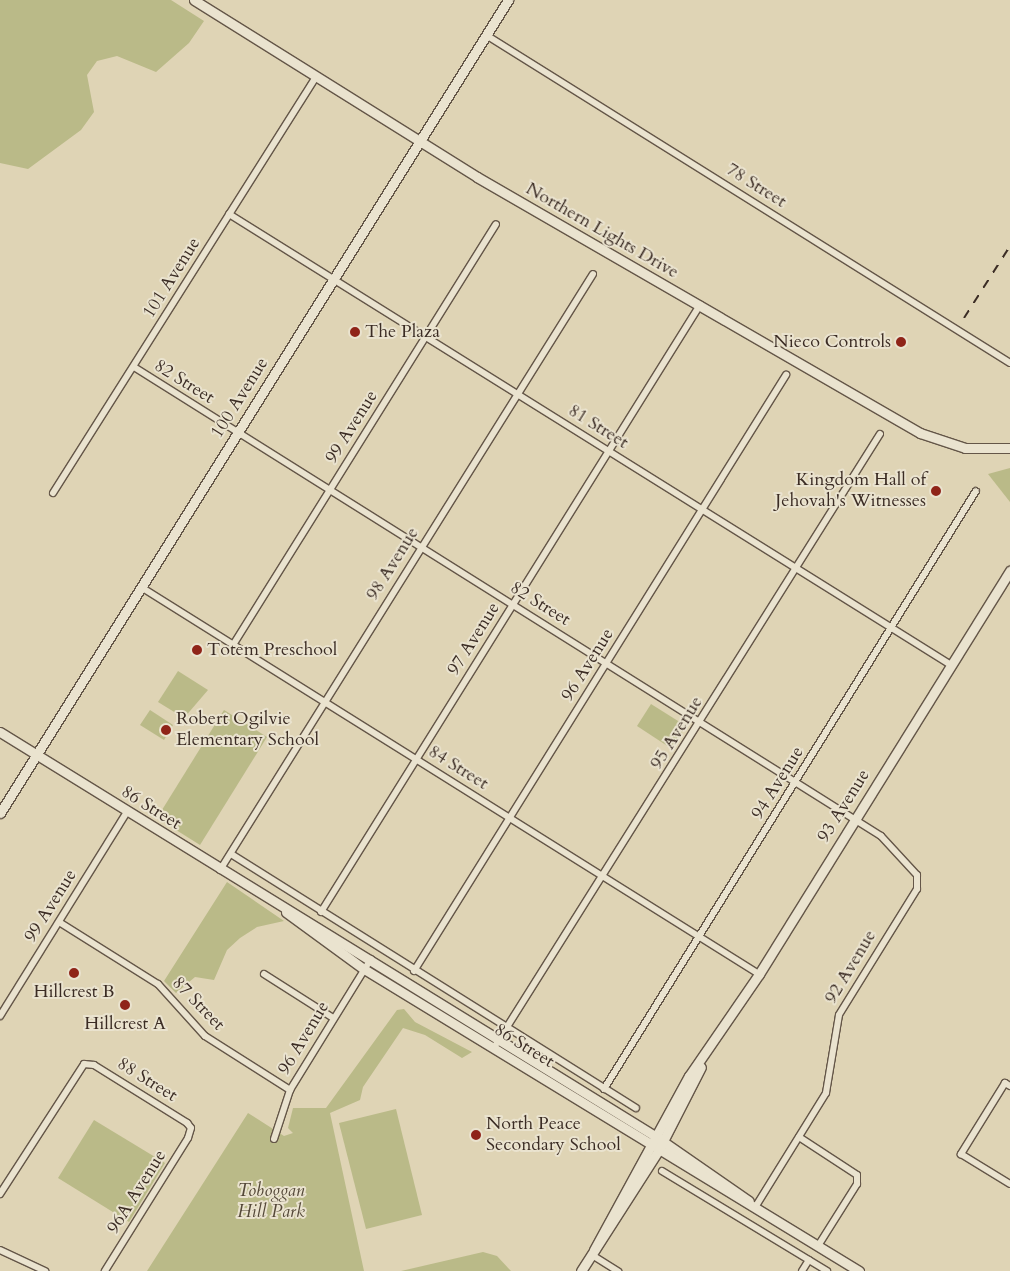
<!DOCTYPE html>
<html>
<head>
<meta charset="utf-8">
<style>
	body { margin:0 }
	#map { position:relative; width:1010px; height:1271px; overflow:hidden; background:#dfd4b5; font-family:Cardo,serif }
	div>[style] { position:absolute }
	.green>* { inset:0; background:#baba88 }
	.roads { filter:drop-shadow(1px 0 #645648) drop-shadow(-1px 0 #645648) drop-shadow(0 1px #645648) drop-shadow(0 -1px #645648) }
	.street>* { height:6px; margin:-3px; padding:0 3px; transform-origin:3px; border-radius:3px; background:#eae3cf }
	.secondary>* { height:9px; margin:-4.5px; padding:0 4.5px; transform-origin:4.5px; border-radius:4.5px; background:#eae3cf }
	.rail>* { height:2px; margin-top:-1px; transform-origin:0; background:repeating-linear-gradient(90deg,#3b2c24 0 9px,transparent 0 18px) }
	.dots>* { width:14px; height:14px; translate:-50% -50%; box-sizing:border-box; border:2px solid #eae3cf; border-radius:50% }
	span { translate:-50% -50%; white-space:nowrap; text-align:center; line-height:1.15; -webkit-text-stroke:4px #eae3cf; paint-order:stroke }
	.street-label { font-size:18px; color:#3b2c24 }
	.poi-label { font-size:18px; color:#3b2c24 }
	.left { translate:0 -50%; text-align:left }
	.right { translate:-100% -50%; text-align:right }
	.park-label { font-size:18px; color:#544838; font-style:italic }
</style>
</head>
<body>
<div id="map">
	<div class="green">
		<div style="clip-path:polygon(0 0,171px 0,204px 21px,189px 43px,156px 72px,117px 56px,97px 61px,87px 75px,94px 112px,81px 130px,28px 169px,0 163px)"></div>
		<div style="clip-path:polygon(1010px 468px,1010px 502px,988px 474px)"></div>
		<div style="clip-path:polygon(178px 671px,208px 690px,184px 718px,158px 702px)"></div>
		<div style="clip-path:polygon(651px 704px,686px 726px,672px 749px,637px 726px)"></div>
		<div style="clip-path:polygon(150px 710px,173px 725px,164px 740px,140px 725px)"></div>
		<div style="clip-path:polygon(224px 710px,267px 737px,200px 845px,157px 818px)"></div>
		<div style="clip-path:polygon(227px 882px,284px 921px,257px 927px,240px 938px,227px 950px,214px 980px,195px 977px,176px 993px,164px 981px)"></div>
		<div style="clip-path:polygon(404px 1009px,415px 1022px,472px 1052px,462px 1058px,425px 1035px,403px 1028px,363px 1087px,360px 1100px,330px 1113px,364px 1271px,147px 1271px,248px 1113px,284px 1136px,293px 1133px,288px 1128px,293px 1108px,326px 1108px,397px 1010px)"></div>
		<div style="clip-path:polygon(396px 1109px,422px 1215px,366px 1229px,339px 1123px)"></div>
		<div style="clip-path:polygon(94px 1120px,165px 1163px,129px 1222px,58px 1178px)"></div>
		<div style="clip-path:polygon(483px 1252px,497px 1256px,511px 1271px,401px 1271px)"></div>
	</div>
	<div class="roads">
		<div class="street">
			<div style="left:486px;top:35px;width:618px;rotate:32.04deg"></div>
			<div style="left:229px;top:214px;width:851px;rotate:31.99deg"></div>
			<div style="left:134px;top:367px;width:882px;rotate:32.12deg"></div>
			<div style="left:881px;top:836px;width:53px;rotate:47.3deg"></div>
			<div style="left:917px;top:875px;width:14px;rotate:90deg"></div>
			<div style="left:917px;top:889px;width:148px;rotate:121.8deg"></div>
			<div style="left:839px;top:1015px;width:79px;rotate:99.5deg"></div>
			<div style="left:826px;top:1093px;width:133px;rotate:121.8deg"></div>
			<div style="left:53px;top:493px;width:491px;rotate:-57.7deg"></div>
			<div style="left:141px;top:587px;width:729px;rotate:32.06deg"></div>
			<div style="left:233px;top:645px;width:496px;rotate:-58deg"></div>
			<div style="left:231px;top:854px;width:478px;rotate:32.1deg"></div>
			<div style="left:220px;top:870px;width:703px;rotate:-57.96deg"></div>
			<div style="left:321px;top:912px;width:716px;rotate:-58.02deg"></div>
			<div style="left:59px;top:922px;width:117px;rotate:32.1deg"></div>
			<div style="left:158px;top:984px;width:70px;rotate:47.9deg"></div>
			<div style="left:205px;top:1036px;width:101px;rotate:32.4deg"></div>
			<div style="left:414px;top:971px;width:703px;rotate:-58.03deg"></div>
			<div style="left:264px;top:974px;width:82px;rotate:32.5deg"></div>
			<div style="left:0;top:1016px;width:240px;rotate:-58.1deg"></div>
			<div style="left:495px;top:1046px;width:723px;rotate:-57.83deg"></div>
			<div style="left:1010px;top:1086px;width:6px;rotate:-149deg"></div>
			<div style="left:1005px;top:1083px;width:84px;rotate:121.8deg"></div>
			<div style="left:961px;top:1154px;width:57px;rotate:31.5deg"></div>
			<div style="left:604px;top:1089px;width:704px;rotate:-58.12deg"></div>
			<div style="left:799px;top:1137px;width:69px;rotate:33.2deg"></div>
			<div style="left:857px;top:1175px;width:9px;rotate:90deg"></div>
			<div style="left:857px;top:1184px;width:73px;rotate:122.2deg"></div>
			<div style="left:274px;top:1139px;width:52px;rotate:-71.9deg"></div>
			<div style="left:290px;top:1090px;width:154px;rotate:-58.3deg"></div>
			<div style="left:662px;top:1171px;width:193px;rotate:31.2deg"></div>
			<div style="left:0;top:1194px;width:155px;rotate:-57.1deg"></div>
			<div style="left:84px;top:1064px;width:10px;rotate:6deg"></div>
			<div style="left:94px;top:1065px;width:110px;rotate:31.9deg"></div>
			<div style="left:187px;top:1123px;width:6px;rotate:51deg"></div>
			<div style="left:191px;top:1128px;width:10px;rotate:107deg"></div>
			<div style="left:188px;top:1138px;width:157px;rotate:122deg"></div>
			<div style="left:0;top:1250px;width:50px;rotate:25deg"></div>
			<div style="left:592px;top:1255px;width:31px;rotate:32deg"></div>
			<div style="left:802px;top:1271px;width:13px;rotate:-58deg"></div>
		</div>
		<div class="secondary">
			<div style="left:194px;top:0;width:334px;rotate:32deg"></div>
			<div style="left:477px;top:177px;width:512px;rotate:30.02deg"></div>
			<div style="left:920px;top:433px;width:47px;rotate:18.4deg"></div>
			<div style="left:965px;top:448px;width:45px"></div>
			<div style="left:0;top:732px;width:770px;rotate:31.67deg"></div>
			<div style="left:655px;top:1136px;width:114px;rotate:34.7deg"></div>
			<div style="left:0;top:813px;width:959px;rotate:-58deg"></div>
			<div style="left:286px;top:912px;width:97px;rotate:36.2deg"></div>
			<div style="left:364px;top:969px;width:580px;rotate:31.39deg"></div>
			<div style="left:594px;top:1250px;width:198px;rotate:-61.4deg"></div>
			<div style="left:689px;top:1076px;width:124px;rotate:-55.5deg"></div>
			<div style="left:759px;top:974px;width:475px;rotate:-58.1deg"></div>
			<div style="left:581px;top:1271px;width:143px;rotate:-57.3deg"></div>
			<div style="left:658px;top:1151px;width:94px;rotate:-62.9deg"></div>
		</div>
	</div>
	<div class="rail">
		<div style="left:964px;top:318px;width:85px;rotate:-57.4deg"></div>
	</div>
	<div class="dots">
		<div style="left:355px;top:332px;background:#8f2418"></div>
		<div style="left:901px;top:342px;background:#8f2418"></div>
		<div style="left:936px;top:491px;background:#8f2418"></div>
		<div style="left:197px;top:650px;background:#8f2418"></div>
		<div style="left:166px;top:730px;background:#8f2418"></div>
		<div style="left:74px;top:973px;background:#8f2418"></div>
		<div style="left:125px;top:1005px;background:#8f2418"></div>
		<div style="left:476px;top:1135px;background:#8f2418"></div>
	</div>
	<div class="street-label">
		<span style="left:756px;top:186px;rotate:32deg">78 Street</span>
		<span style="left:602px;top:231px;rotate:30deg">Northern Lights Drive</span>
		<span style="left:172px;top:278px;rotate:-58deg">101 Avenue</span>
		<span style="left:184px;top:382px;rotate:32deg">82 Street</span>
		<span style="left:240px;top:398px;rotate:-58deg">100 Avenue</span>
		<span style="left:352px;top:427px;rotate:-58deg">99 Avenue</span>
		<span style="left:598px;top:427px;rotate:32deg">81 Street</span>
		<span style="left:393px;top:564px;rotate:-58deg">98 Avenue</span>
		<span style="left:540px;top:604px;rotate:32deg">82 Street</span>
		<span style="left:474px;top:639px;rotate:-58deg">97 Avenue</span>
		<span style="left:588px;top:665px;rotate:-58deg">96 Avenue</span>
		<span style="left:677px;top:733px;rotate:-58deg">95 Avenue</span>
		<span style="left:458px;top:768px;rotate:32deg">84 Street</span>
		<span style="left:778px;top:783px;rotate:-58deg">94 Avenue</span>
		<span style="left:844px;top:806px;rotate:-58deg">93 Avenue</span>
		<span style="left:151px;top:808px;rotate:32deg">86 Street</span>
		<span style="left:51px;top:906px;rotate:-58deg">99 Avenue</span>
		<span style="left:851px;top:967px;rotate:-59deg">92 Avenue</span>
		<span style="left:198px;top:1004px;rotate:46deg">87 Street</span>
		<span style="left:304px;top:1038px;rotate:-59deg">96 Avenue</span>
		<span style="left:524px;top:1046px;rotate:32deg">86 Street</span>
		<span style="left:147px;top:1080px;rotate:32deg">88 Street</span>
		<span style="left:137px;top:1192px;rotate:-58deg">96A Avenue</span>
	</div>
	<div class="poi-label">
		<span class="left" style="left:365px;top:332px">The Plaza</span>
		<span class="right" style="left:891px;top:342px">Nieco Controls</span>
		<span class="right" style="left:926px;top:491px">Kingdom Hall of<br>Jehovah's Witnesses</span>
		<span class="left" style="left:207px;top:650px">Totem Preschool</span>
		<span class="left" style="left:176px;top:730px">Robert Ogilvie<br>Elementary School</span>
		<span style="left:74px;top:992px">Hillcrest B</span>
		<span style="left:125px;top:1024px">Hillcrest A</span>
		<span class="left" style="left:486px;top:1135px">North Peace<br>Secondary School</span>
	</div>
	<div class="park-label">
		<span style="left:271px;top:1202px">Toboggan<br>Hill Park</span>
	</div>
</div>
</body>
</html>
